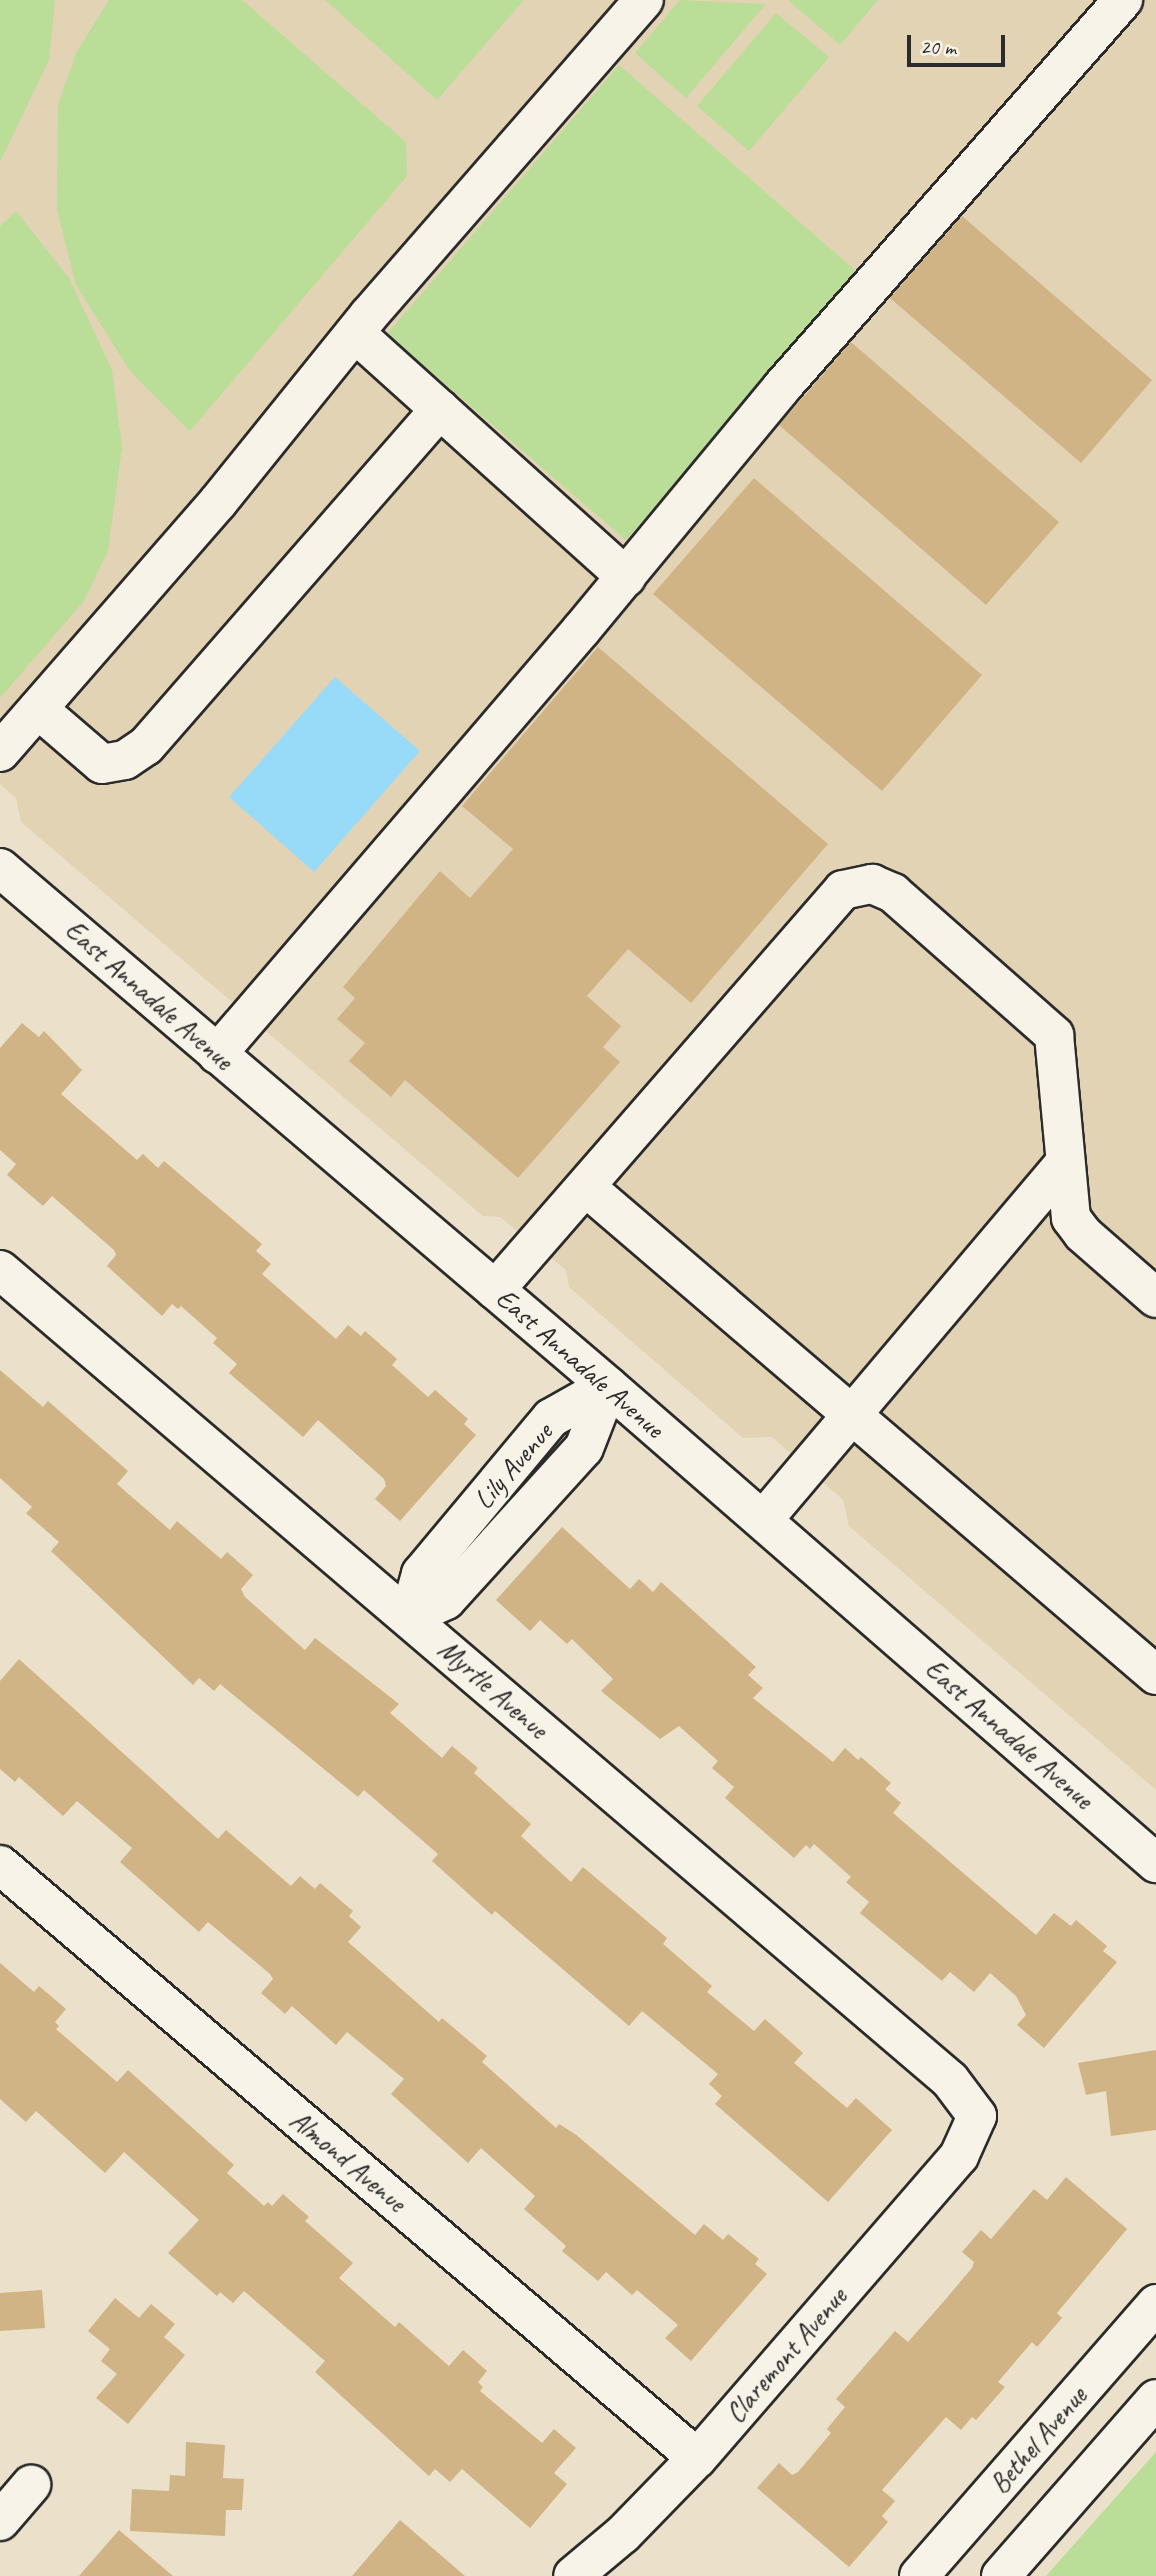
<!DOCTYPE html>
<html>
<head>
<meta charset="utf-8">
<style>
	body { margin:0 }
	#map { position:relative; width:1156px; height:2576px; overflow:hidden; background:#ebe0ca; font-family:Caveat,sans-serif }
	div>[style] { position:absolute }
	.built>* { inset:0; background:#e3d3b5 }
	.green>* { inset:0; background:#badd97 }
	.water>* { inset:0; background:#97dbf9 }
	.building>* { inset:0; background:#d0b485 }
	.roads { filter:drop-shadow(2px 0 #2b2b2b) drop-shadow(-2px 0 #2b2b2b) drop-shadow(0 2px #2b2b2b) drop-shadow(0 -2px #2b2b2b) }
	.minor>* { height:38px; margin:-19px; padding:0 19px; transform-origin:19px; border-radius:19px; background:#f7f3e8 }
	.major>* { height:38px; margin:-19px; padding:0 19px; transform-origin:19px; border-radius:19px; background:#f7f3e8 }
	span { translate:-50% -50%; white-space:nowrap; text-align:center; line-height:1.15; -webkit-text-stroke:5px #f7f3e8; paint-order:stroke }
	.street-label { font-size:28px; color:#2b2b2b }
	.scale { position:absolute; left:907px; top:35px; width:98px; height:32px; box-sizing:border-box; border:4px solid #2b2b2b; border-top:0; padding-left:9px; font-size:21px; line-height:24px; white-space:nowrap; color:#2b2b2b; -webkit-text-stroke:5px #f7f3e8; paint-order:stroke }
</style>
</head>
<body>
<div id="map">
	<div class="built">
		<div style="clip-path:polygon(0 0,1156px 0,1156px 1790px,849px 1526px,843px 1500px,772px 1437px,743px 1438px,569px 1287px,566px 1270px,500px 1217px,483px 1216px,21px 822px,16px 798px,0 784px)"></div>
	</div>
	<div class="green">
		<div style="clip-path:polygon(0 0,55px 0,49px 60px,0 162px)"></div>
		<div style="clip-path:polygon(109px 0,242px 0,406px 142px,407px 176px,190px 431px,130px 371px,76px 285px,57px 210px,58px 105px,76px 53px)"></div>
		<div style="clip-path:polygon(325px 0,524px 0,437px 100px)"></div>
		<div style="clip-path:polygon(680px 0,766px 4px,686px 98px,635px 53px)"></div>
		<div style="clip-path:polygon(788px 0,878px 0,840px 45px)"></div>
		<div style="clip-path:polygon(776px 13px,829px 57px,749px 151px,697px 106px)"></div>
		<div style="clip-path:polygon(619px 65px,857px 272px,626px 540px,387px 334px)"></div>
		<div style="clip-path:polygon(16px 211px,69px 278px,112px 370px,122px 447px,108px 551px,84px 601px,0 698px,0 226px)"></div>
		<div style="clip-path:polygon(1156px 2452px,1156px 2576px,1046px 2576px)"></div>
	</div>
	<div class="water">
		<div style="clip-path:polygon(335px 677px,420px 751px,314px 872px,229px 797px)"></div>
	</div>
	<div class="building">
		<div style="clip-path:polygon(962px 216px,1152px 380px,1081px 463px,890px 298px)"></div>
		<div style="clip-path:polygon(851px 342px,1059px 522px,986px 605px,779px 425px)"></div>
		<div style="clip-path:polygon(754px 478px,982px 675px,882px 791px,653px 594px)"></div>
		<div style="clip-path:polygon(598px 647px,828px 844px,691px 1003px,628px 949px,587px 996px,621px 1026px,603px 1047px,620px 1062px,518px 1178px,405px 1080px,391px 1097px,349px 1061px,365px 1043px,337px 1019px,355px 998px,343px 987px,440px 871px,470px 898px,513px 849px,462px 806px)"></div>
		<div style="clip-path:polygon(22px 1023px,39px 1037px,44px 1031px,82px 1070px,61px 1094px,137px 1160px,143px 1154px,158px 1168px,164px 1161px,262px 1244px,256px 1251px,271px 1264px,262px 1274px,336px 1339px,348px 1325px,361px 1336px,365px 1331px,397px 1359px,392px 1365px,428px 1397px,435px 1390px,468px 1419px,464px 1424px,476px 1435px,400px 1521px,375px 1499px,386px 1486px,384px 1479px,318px 1420px,303px 1437px,229px 1373px,237px 1364px,213px 1343px,217px 1338px,181px 1306px,178px 1309px,172px 1304px,162px 1316px,107px 1266px,116px 1255px,114px 1250px,52px 1196px,43px 1206px,7px 1175px,16px 1164px,0 1150px,0 1048px)"></div>
		<div style="clip-path:polygon(0 1370px,43px 1407px,48px 1401px,128px 1471px,117px 1484px,170px 1530px,177px 1521px,221px 1559px,227px 1552px,253px 1575px,241px 1589px,245px 1597px,305px 1650px,315px 1638px,399px 1704px,390px 1713px,442px 1758px,452px 1746px,478px 1768px,474px 1773px,531px 1824px,521px 1836px,571px 1882px,583px 1867px,667px 1938px,663px 1944px,712px 1986px,707px 1992px,754px 2031px,765px 2019px,803px 2053px,794px 2063px,847px 2108px,856px 2098px,892px 2130px,828px 2202px,715px 2104px,722px 2096px,709px 2084px,718px 2074px,642px 2011px,629px 2026px,495px 1911px,492px 1915px,432px 1861px,438px 1854px,364px 1790px,358px 1797px,220px 1684px,214px 1691px,199px 1678px,193px 1685px,51px 1551px,59px 1542px,26px 1513px,32px 1507px,0 1478px)"></div>
		<div style="clip-path:polygon(562px 1527px,630px 1589px,639px 1579px,653px 1592px,661px 1582px,756px 1667px,748px 1675px,763px 1688px,753px 1698px,833px 1762px,845px 1748px,858px 1760px,861px 1757px,891px 1783px,885px 1789px,901px 1803px,893px 1813px,1036px 1935px,1054px 1913px,1071px 1926px,1076px 1920px,1107px 1946px,1103px 1951px,1117px 1962px,1044px 2048px,1017px 2025px,1026px 2015px,1016px 1996px,990px 1973px,974px 1992px,950px 1972px,942px 1981px,860px 1913px,869px 1902px,846px 1882px,851px 1877px,814px 1844px,810px 1849px,806px 1845px,794px 1858px,725px 1798px,734px 1787px,712px 1768px,718px 1761px,679px 1726px,660px 1739px,601px 1691px,613px 1679px,572px 1639px,567px 1644px,540px 1620px,530px 1631px,496px 1600px)"></div>
		<div style="clip-path:polygon(19px 1659px,218px 1839px,226px 1830px,291px 1886px,300px 1876px,315px 1889px,320px 1883px,353px 1911px,349px 1916px,361px 1927px,348px 1942px,439px 2022px,442px 2018px,487px 2056px,482px 2062px,556px 2128px,559px 2124px,575px 2134px,695px 2235px,704px 2224px,723px 2240px,728px 2234px,759px 2259px,755px 2264px,767px 2274px,691px 2361px,665px 2338px,678px 2325px,637px 2290px,632px 2295px,606px 2272px,598px 2281px,562px 2251px,566px 2246px,524px 2209px,535px 2196px,481px 2148px,468px 2163px,391px 2094px,404px 2079px,347px 2032px,336px 2045px,292px 2006px,285px 2014px,261px 1993px,273px 1979px,270px 1974px,208px 1922px,199px 1932px,120px 1862px,132px 1848px,77px 1801px,63px 1816px,19px 1777px,15px 1782px,0 1769px,0 1681px)"></div>
		<div style="clip-path:polygon(0 1963px,34px 1992px,39px 1986px,66px 2009px,55px 2022px,59px 2026px,56px 2029px,117px 2082px,128px 2070px,234px 2165px,227px 2173px,264px 2206px,268px 2202px,272px 2206px,283px 2194px,309px 2217px,305px 2221px,353px 2263px,339px 2278px,395px 2327px,399px 2322px,449px 2366px,463px 2350px,487px 2371px,478px 2382px,483px 2387px,480px 2391px,542px 2443px,554px 2429px,576px 2448px,554px 2473px,567px 2484px,530px 2528px,462px 2469px,450px 2482px,435px 2469px,429px 2476px,315px 2372px,325px 2361px,244px 2291px,233px 2303px,220px 2292px,217px 2296px,168px 2253px,199px 2220px,124px 2152px,105px 2173px,36px 2111px,26px 2122px,0 2099px)"></div>
		<div style="clip-path:polygon(1156px 2050px,1156px 2130px,1111px 2136px,1106px 2091px,1086px 2095px,1078px 2063px)"></div>
		<div style="clip-path:polygon(1066px 2177px,1127px 2229px,1057px 2313px,1062px 2318px,1037px 2347px,1032px 2342px,998px 2382px,1005px 2387px,976px 2420px,972px 2417px,961px 2430px,946px 2417px,882px 2490px,895px 2501px,882px 2516px,888px 2522px,849px 2567px,757px 2488px,779px 2463px,792px 2475px,798px 2472px,831px 2433px,827px 2429px,845px 2407px,836px 2399px,895px 2331px,908px 2342px,945px 2300px,972px 2268px,974px 2262px,962px 2252px,981px 2230px,991px 2239px,1034px 2189px,1047px 2200px)"></div>
		<div style="clip-path:polygon(42px 2290px,45px 2328px,0 2331px,0 2293px)"></div>
		<div style="clip-path:polygon(115px 2298px,139px 2318px,151px 2304px,175px 2324px,164px 2337px,185px 2355px,128px 2424px,96px 2398px,117px 2374px,101px 2361px,110px 2349px,88px 2331px)"></div>
		<div style="clip-path:polygon(186px 2442px,225px 2445px,223px 2478px,244px 2479px,242px 2510px,226px 2510px,225px 2536px,130px 2531px,132px 2489px,169px 2491px,170px 2475px,185px 2476px)"></div>
		<div style="clip-path:polygon(400px 2520px,465px 2576px,352px 2576px)"></div>
		<div style="clip-path:polygon(119px 2530px,173px 2576px,79px 2576px)"></div>
	</div>
	<div class="roads">
		<div class="minor">
			<div style="left:355px;top:333px;width:365px;rotate:42deg"></div>
			<div style="left:38px;top:709px;width:84px;rotate:40.7deg"></div>
			<div style="left:102px;top:764px;width:23px;rotate:-10deg"></div>
			<div style="left:125px;top:760px;width:25px;rotate:-34deg"></div>
			<div style="left:146px;top:746px;width:447px;rotate:-48.9deg"></div>
			<div style="left:0;top:752px;width:332px;rotate:-48.9deg"></div>
			<div style="left:218px;top:502px;width:240px;rotate:-51.1deg"></div>
			<div style="left:369px;top:315px;width:418px;rotate:-48.9deg"></div>
			<div style="left:0;top:868px;width:799px;rotate:40.43deg"></div>
			<div style="left:608px;top:1386px;width:727px;rotate:41.04deg"></div>
			<div style="left:217px;top:1054px;width:560px;rotate:-49.34deg"></div>
			<div style="left:582px;top:629px;width:314px;rotate:-50.4deg"></div>
			<div style="left:782px;top:387px;width:516px;rotate:-48.62deg"></div>
			<div style="left:587px;top:1188px;width:749px;rotate:40.56deg"></div>
			<div style="left:0;top:1270px;width:1248px;rotate:40.45deg"></div>
			<div style="left:950px;top:2080px;width:45px;rotate:53.1deg"></div>
			<div style="left:977px;top:2116px;width:44px;rotate:114.2deg"></div>
			<div style="left:959px;top:2156px;width:400px;rotate:130.9deg"></div>
			<div style="left:697px;top:2458px;width:106px;rotate:134.2deg"></div>
			<div style="left:623px;top:2534px;width:65px;rotate:140deg"></div>
			<div style="left:495px;top:1290px;width:530px;rotate:-48.98deg"></div>
			<div style="left:843px;top:890px;width:30px;rotate:-12deg"></div>
			<div style="left:872px;top:884px;width:23px;rotate:23deg"></div>
			<div style="left:893px;top:893px;width:215px;rotate:41.4deg"></div>
			<div style="left:1054px;top:1035px;width:184px;rotate:84.7deg"></div>
			<div style="left:1071px;top:1218px;width:20px;rotate:53deg"></div>
			<div style="left:1083px;top:1234px;width:97px;rotate:41.2deg"></div>
			<div style="left:763px;top:1520px;width:468px;rotate:-49.8deg"></div>
			<div style="left:409px;top:1617px;width:41px;rotate:-24.7deg"></div>
			<div style="left:446px;top:1600px;width:205px;rotate:-47.8deg"></div>
			<div style="left:584px;top:1448px;width:66px;rotate:-68.8deg"></div>
			<div style="left:409px;top:1617px;width:45px;rotate:-74.4deg"></div>
			<div style="left:421px;top:1574px;width:203px;rotate:-50.2deg"></div>
			<div style="left:551px;top:1418px;width:65px;rotate:-29.3deg"></div>
			<div style="left:0;top:1865px;width:915px;rotate:40.39deg"></div>
			<div style="left:0;top:2521px;width:48px;rotate:-49.3deg"></div>
		</div>
		<div class="major">
			<div style="left:919px;top:2576px;width:361px;rotate:-48.9deg"></div>
			<div style="left:1001px;top:2576px;width:235px;rotate:-48.8deg"></div>
		</div>
	</div>
	<div class="street-label">
		<span style="left:149px;top:995px;rotate:41deg">East Annadale Avenue</span>
		<span style="left:580px;top:1363px;rotate:41deg">East Annadale Avenue</span>
		<span style="left:513px;top:1466px;rotate:-49deg">Lily Avenue</span>
		<span style="left:493px;top:1689px;rotate:41deg">Myrtle Avenue</span>
		<span style="left:1009px;top:1734px;rotate:41deg">East Annadale Avenue</span>
		<span style="left:348px;top:2161px;rotate:40deg">Almond Avenue</span>
		<span style="left:786px;top:2355px;rotate:-49deg">Claremont Avenue</span>
		<span style="left:1038px;top:2440px;rotate:-49deg">Bethel Avenue</span>
	</div>
	<div class="scale">20 m</div>
</div>
</body>
</html>
